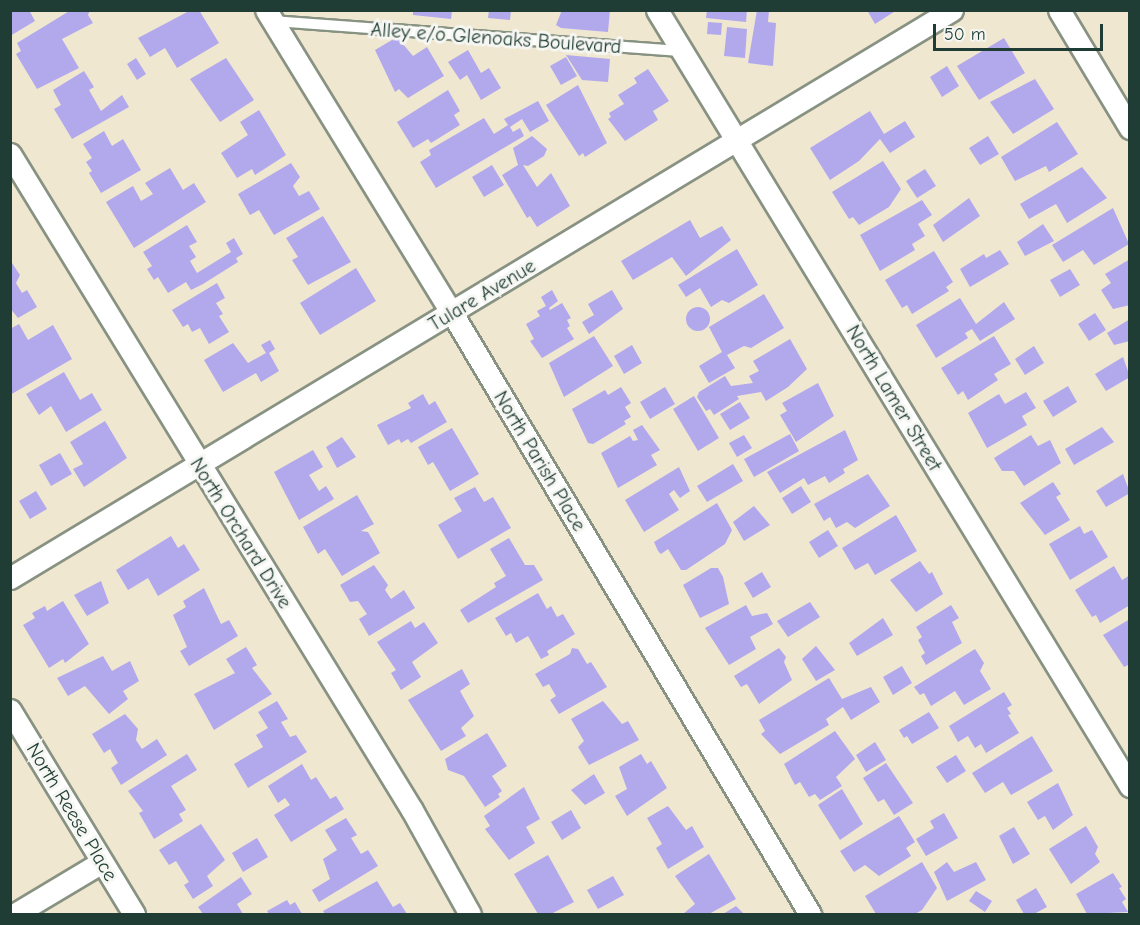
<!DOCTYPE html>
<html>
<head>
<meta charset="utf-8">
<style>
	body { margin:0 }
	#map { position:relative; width:1140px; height:925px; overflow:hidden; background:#f0e7d1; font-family:"Comic Neue",sans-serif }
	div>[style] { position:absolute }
	.building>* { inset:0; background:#b2a8ec }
	.round { border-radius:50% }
	.roads { filter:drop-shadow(2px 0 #889282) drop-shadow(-2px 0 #889282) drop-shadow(0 2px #889282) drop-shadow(0 -2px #889282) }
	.lane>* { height:10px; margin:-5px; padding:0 5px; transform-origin:5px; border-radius:5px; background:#fff }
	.street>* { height:21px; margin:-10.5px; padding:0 10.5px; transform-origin:10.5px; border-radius:10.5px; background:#fff }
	span { translate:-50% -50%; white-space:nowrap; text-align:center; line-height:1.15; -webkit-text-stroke:6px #f6f6f2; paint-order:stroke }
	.street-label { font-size:20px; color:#1f3d34 }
	.frame { position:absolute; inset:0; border:12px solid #1f3d34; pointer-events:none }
	.scale { position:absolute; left:933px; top:24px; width:170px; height:27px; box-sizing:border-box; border:3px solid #1f3d34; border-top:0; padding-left:8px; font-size:18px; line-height:21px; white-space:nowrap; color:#1f3d34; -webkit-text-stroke:4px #f6f6f2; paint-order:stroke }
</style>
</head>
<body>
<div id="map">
	<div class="building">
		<div style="clip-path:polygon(10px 10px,29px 10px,35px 21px,10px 36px)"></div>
		<div style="clip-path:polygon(71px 10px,90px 10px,88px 15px,93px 23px,62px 39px,79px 68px,37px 89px,16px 54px,21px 51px,17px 43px)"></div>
		<div style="clip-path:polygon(191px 10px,199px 10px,219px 43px,177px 68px,165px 48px,150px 57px,138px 38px)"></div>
		<div style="clip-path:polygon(413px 10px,452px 10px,451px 19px,413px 15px)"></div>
		<div style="clip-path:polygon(489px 10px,511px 10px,510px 20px,488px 18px)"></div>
		<div style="clip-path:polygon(562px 10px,610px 10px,608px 32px,561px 28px,556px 25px)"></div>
		<div style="clip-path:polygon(707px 10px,747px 10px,746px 22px,706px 18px)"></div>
		<div style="clip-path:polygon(757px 10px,769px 11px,768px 22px,776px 23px,773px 66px,748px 63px)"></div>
		<div style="clip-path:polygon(867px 10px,897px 10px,875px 24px)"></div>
		<div style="clip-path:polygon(708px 22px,722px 23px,721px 35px,707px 34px)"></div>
		<div style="clip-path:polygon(727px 27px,747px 29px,745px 58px,724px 56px)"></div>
		<div style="clip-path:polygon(397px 37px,413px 56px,427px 47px,444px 76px,408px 98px,399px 89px,395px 92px,375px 50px)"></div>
		<div style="clip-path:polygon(1004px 38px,1025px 73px,979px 100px,957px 66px)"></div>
		<div style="clip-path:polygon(468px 50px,481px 73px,489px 68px,501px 88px,481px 100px,467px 75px,460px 80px,448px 62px)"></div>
		<div style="clip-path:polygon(566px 55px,610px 59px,608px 82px,582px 80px)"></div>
		<div style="clip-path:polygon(566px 57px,577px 76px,561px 85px,550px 66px)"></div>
		<div style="clip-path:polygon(136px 58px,146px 74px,137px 80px,127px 64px)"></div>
		<div style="clip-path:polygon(226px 58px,254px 100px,220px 122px,190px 79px)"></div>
		<div style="clip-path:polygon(947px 66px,959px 86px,942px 97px,930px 77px)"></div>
		<div style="clip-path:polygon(648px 69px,669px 101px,653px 111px,658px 120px,625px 141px,608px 119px,611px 117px,609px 113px,624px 104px,618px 95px,637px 83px,634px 78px)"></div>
		<div style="clip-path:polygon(84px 71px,94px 87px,89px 90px,101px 111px,122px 95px,129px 107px,72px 139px,54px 109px,61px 105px,53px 90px)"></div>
		<div style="clip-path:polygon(1035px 79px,1054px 109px,1013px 134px,990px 102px)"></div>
		<div style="clip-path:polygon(578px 85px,607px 143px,585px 157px,583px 153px,579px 156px,546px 105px)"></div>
		<div style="clip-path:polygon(448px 90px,460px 111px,454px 115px,460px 125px,431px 143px,428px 139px,413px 148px,397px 122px)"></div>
		<div style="clip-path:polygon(538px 101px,549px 121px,530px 132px,522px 119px,510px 127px,513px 132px,520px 128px,524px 136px,436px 188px,420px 162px,431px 155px,429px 150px,484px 118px,494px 134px,508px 125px,504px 119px)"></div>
		<div style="clip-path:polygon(259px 110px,286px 155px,255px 175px,252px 169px,237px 178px,221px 153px,248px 135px,240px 122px)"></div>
		<div style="clip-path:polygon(870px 111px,884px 134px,905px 121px,915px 137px,890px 153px,880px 139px,859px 161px,830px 180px,810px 148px)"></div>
		<div style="clip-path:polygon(1057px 122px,1078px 154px,1049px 172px,1046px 166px,1015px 181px,1001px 157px)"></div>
		<div style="clip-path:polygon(104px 131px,112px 146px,123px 139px,141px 170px,101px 193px,89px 173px,92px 171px,86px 162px,92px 158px,83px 144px)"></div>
		<div style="clip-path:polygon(532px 136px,547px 149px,544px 156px,528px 166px,523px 165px,537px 187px,551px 173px,570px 206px,537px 227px,530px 216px,527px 218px,502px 175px,518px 165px,513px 148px)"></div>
		<div style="clip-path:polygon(988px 136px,999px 154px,980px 165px,969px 148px)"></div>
		<div style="clip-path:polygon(883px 161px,901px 189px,889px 207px,859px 225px,853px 217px,849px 219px,832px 192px)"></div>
		<div style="clip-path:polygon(291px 163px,300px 177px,293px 186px,299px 196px,309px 191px,320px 209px,274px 235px,259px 210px,250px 215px,238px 194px)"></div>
		<div style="clip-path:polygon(492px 165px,504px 185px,484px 197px,472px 177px)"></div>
		<div style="clip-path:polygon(1082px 167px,1107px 198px,1067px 223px,1056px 204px,1029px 219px,1020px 204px)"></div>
		<div style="clip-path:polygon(170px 168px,183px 190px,194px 183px,206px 202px,134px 248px,106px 202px,133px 186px,141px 201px,153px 194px,145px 183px)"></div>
		<div style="clip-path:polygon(925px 169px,936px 186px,917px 198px,906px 181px)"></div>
		<div style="clip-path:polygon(969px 198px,980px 216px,943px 242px,933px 225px)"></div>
		<div style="clip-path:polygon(922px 200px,932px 215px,918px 224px,925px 236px,912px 244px,915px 250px,880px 271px,860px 235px)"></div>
		<div style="clip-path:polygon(1113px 208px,1129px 244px,1094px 265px,1083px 250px,1063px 262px,1052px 245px)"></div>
		<div style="clip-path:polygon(323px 216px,351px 262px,308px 285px,292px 260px,298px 257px,286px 238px)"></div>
		<div style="clip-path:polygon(690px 220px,700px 238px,722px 226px,731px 240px,686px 276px,672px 257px,633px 280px,621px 261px)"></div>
		<div style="clip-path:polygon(1043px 224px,1054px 241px,1025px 256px,1017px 242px)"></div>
		<div style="clip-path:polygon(187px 225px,197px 242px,189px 246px,196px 257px,190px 261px,197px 273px,231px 252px,226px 243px,234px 238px,243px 254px,236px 258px,238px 262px,203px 284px,191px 290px,186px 282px,168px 293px,158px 277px,154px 280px,147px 269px,152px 266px,143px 252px)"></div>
		<div style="clip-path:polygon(737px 249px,758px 285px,729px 303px,722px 300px,711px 307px,700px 288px,686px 297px,678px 285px)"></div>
		<div style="clip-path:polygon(1000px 250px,1009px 264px,970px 287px,960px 269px,984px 254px,986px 258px)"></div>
		<div style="clip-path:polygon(934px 251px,953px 282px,946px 287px,949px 291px,912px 314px,907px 305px,902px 308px,885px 280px)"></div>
		<div style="clip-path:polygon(1130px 259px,1130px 305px,1113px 309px,1101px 290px,1111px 283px,1105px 274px)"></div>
		<div style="clip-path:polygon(10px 260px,20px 275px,16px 283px,22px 293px,27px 290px,37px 307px,18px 318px,10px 308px)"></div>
		<div style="clip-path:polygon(356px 268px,376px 301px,320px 335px,300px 303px)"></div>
		<div style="clip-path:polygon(1070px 269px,1080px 285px,1060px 297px,1050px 280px)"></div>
		<div style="clip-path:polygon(217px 283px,225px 298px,216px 303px,223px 314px,219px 316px,229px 332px,209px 344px,200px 328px,192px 332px,188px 324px,183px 327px,172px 310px)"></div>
		<div style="clip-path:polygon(552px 290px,558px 301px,549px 308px,550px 310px,562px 303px,571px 318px,567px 320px,570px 326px,567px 328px,574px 339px,542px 358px,530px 341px,534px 339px,526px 324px,540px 316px,537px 311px,546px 306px,541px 297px)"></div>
		<div style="clip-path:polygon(612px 290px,623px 309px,589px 334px,582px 322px,594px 315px,588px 304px)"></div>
		<div style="clip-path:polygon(764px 294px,784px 328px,751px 348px,744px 346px,727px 355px,735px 368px,709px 383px,699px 366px,722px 352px,709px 327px)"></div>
		<div style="clip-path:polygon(960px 298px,976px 324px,1004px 302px,1015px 319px,980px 341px,972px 329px,965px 333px,968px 338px,936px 358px,916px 325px)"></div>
		<div class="round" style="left:686px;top:307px;width:24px;height:24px"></div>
		<div style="clip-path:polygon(1095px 313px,1106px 330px,1089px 341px,1078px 324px)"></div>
		<div style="clip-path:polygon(1130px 319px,1130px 341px,1114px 345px,1107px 333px)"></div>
		<div style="clip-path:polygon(19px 324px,28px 340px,53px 325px,72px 359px,10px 395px,10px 329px)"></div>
		<div style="clip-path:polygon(594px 336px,613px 366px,564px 397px,549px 363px)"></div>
		<div style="clip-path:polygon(994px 336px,1011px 364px,994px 374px,998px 380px,968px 400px,963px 391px,958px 395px,941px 368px)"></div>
		<div style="clip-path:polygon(790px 339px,807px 369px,788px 387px,766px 401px,761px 392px,737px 396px,739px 399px,714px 415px,710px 409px,706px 411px,697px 397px,699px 392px,725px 376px,731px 386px,753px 383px,749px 376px,759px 371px,753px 361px)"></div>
		<div style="clip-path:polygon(270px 340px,275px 349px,269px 353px,279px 371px,261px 382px,256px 373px,223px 392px,204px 360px,233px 343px,248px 363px,266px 353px,261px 345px)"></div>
		<div style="clip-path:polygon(632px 345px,642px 363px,624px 374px,614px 356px)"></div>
		<div style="clip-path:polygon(1034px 346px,1044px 363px,1025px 375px,1015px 359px)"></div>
		<div style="clip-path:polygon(1123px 357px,1130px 377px,1106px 391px,1095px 374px)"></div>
		<div style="clip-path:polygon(64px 372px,80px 400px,92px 393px,102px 410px,66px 432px,51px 406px,39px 415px,26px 394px)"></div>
		<div style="clip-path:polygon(818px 383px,834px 416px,796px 442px,780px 415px,787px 411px,782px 403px)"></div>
		<div style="clip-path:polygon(1068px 386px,1077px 402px,1053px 417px,1043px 401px)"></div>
		<div style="clip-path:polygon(621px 387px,631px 403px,625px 407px,631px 417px,624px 421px,626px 424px,593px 444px,588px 443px,572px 409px,605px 390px,608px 395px)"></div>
		<div style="clip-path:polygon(665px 387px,675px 404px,650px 419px,640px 402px)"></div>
		<div style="clip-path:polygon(1026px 392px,1036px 408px,1022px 416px,1027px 425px,987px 448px,968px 413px,999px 394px,1005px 404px)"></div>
		<div style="clip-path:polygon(423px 394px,429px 405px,435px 401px,447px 422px,411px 443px,408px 439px,401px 443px,399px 439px,388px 445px,377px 425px,411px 408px,408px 403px)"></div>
		<div style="clip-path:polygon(694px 396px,719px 438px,698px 451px,673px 409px)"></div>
		<div style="clip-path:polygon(740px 402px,750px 418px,730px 430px,720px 414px)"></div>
		<div style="clip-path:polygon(105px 421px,127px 458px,84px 487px,73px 469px,83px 464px,70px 442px)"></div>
		<div style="clip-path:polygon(642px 425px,660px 450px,651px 455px,657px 465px,618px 488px,601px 453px,630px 436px,633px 441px,638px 440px,633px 430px)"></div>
		<div style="clip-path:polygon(1102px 427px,1114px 442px,1074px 465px,1065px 449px)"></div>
		<div style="clip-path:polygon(452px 428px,479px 474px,450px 491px,433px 462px,428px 465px,418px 447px)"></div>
		<div style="clip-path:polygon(845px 430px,858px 460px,843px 469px,845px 473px,829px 483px,825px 476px,808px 485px,804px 478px,780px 493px,767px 472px)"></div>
		<div style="clip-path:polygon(790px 434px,799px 451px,754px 477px,744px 459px)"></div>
		<div style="clip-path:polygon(744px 435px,752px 448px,737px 457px,729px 443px)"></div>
		<div style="clip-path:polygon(1031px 435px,1038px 446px,1050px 440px,1061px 463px,1024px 486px,1014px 471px,1002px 471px,994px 458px)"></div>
		<div style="clip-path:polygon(342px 437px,356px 457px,337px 468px,326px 447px)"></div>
		<div style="clip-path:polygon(313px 450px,323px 467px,309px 475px,319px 491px,326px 486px,334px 499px,299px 520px,274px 472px)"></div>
		<div style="clip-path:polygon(60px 453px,72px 474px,51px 486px,39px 465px)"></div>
		<div style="clip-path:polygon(733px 464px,743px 481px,707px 502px,697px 486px)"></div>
		<div style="clip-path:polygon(679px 467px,690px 491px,680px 498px,674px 490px,669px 494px,679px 510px,644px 532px,625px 500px)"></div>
		<div style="clip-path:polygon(868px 474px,890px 506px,855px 528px,847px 522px,836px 528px,830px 517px,824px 521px,814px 504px)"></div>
		<div style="clip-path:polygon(1123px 474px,1130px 493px,1106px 507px,1096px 491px)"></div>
		<div style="clip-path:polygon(1053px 482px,1061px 494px,1056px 497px,1070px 520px,1045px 535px,1020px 503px)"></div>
		<div style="clip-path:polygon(801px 486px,811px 502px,792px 514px,782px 498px)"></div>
		<div style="clip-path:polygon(475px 487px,484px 502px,493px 497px,511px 528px,458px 559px,438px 525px,462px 511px,454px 498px)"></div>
		<div style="clip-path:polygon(36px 491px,47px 509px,30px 519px,19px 501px)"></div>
		<div style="clip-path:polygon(357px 495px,374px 524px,361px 531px,368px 532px,380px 553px,342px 576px,325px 549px,318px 554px,303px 527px)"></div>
		<div style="clip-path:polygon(717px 503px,732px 530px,725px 544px,686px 570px,681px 570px,668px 549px,661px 554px,658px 551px,654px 542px)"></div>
		<div style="clip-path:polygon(754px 506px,770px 525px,744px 541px,733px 522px)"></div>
		<div style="clip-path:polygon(896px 515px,917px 551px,875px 575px,868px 563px,855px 570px,842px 548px)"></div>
		<div style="clip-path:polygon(1080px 526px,1084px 534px,1092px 530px,1108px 557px,1070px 580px,1049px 544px)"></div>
		<div style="clip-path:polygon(828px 530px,838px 546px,819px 558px,809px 542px)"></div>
		<div style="clip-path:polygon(171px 536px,178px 548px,184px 544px,200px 570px,158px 596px,148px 578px,128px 590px,116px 570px)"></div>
		<div style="clip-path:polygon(509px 538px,525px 565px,534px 565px,543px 580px,468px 623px,460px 610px,496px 587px,494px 583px,506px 576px,490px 549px)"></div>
		<div style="clip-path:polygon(920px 561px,929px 574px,932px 572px,943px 594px,916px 612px,890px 580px)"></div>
		<div style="clip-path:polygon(374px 565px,388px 585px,385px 590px,391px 599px,404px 590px,415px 608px,369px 636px,359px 619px,367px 614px,358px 601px,350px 602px,340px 585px)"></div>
		<div style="clip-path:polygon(1114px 566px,1122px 580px,1130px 575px,1130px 605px,1100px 623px,1096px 615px,1092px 617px,1075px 590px)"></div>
		<div style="clip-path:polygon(711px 568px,718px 568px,723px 577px,729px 604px,700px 618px,683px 585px)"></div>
		<div style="clip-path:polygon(762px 572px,771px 587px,753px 598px,744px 583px)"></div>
		<div style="clip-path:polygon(101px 581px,109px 603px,87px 616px,74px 595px)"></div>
		<div style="clip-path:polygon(204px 588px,221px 624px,229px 620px,238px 636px,189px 666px,180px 651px,187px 647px,173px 615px,186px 607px,183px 601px)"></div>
		<div style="clip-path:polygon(538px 593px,547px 609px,551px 606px,557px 617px,563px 614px,575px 634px,547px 651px,549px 655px,541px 659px,528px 636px,516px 643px,511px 633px,506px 636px,495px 618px)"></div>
		<div style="clip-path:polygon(63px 601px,89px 644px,65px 663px,63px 659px,49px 668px,23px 625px,35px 618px,32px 613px,45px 606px,47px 611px)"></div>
		<div style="clip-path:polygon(810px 602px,820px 617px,788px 637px,777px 621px)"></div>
		<div style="clip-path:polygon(746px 605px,752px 616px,767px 613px,773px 624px,750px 637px,756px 649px,729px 665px,705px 628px)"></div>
		<div style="clip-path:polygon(951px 605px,959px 618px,952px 622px,962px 643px,926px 665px,921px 656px,925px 653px,918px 640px,922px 637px,916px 627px)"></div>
		<div style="clip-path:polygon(883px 618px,893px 635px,857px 656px,849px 643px)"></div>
		<div style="clip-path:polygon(1130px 619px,1130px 664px,1124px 667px,1103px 635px)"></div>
		<div style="clip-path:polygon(411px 621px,415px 628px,424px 622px,438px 643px,412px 662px,421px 677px,401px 690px,391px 673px,396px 670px,377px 642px)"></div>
		<div style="clip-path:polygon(816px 646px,835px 670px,816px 681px,802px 659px)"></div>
		<div style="clip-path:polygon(246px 647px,257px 665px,252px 668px,272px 694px,214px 730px,194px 694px,235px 673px,226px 659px)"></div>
		<div style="clip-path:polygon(572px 648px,578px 649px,587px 664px,591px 662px,607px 687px,559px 714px,550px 700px,556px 696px,549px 684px,543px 687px,535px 674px,570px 654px)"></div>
		<div style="clip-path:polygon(779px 648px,786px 657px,784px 662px,792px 680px,759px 704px,747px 684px,741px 687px,734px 676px)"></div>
		<div style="clip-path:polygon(975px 649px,984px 663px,980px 671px,991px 689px,964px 705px,955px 691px,931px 706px,924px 693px,920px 695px,914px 687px)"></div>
		<div style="clip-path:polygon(103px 656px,112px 671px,130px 661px,139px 681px,123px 691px,128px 699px,109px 714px,85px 686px,68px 696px,57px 678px)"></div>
		<div style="clip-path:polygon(902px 666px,912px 683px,893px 695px,883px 677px)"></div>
		<div style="clip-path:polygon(462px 669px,470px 684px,460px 691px,474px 716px,461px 728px,466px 736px,441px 751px,408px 700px)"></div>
		<div style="clip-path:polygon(829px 678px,842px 699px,871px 687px,880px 702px,851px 720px,843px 707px,826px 719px,829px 725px,780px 754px,761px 734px,765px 731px,759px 720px)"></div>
		<div style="clip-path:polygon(1004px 692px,1012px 705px,1007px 708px,1011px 714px,1008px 715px,1019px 733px,986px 753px,981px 744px,975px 748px,968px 736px,958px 742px,949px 726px)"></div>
		<div style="clip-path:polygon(277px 701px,288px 719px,281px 722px,290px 737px,296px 735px,307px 752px,248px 788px,234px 764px,263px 747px,256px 735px,268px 728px,258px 712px)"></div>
		<div style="clip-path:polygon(603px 701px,622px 724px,628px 721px,639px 740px,589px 765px,578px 747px,584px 741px,571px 719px)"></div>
		<div style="clip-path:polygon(929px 712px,939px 728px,912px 744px,907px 736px,904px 738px,899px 730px)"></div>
		<div style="clip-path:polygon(125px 714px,138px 729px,136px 740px,142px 749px,157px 739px,167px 755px,121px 785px,111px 768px,118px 763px,110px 749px,104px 753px,92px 734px)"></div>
		<div style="clip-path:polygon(835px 731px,855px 759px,836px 777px,842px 786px,820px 800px,815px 794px,809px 797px,800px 782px,795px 785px,784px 764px)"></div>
		<div style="clip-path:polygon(487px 733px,507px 766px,492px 776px,502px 791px,498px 794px,500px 797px,485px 807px,464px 776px,448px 770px,445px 759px)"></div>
		<div style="clip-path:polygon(1032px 736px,1053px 771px,1011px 795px,1003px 782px,985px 793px,972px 773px)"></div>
		<div style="clip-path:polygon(875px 742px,886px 760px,866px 772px,856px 755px)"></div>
		<div style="clip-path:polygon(187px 754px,197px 770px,171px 786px,186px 810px,179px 814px,183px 821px,154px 839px,139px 813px,143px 811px,128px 791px)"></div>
		<div style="clip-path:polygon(641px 754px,647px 764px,651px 761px,667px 788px,627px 816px,615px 796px,627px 789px,619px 767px)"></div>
		<div style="clip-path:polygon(956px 755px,966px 771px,947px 783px,936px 767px)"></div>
		<div style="clip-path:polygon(886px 763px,913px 803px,894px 815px,884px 799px,878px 802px,863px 778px)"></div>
		<div style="clip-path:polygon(302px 764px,311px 780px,316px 777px,330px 799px,336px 796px,344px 809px,291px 842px,274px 815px,290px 805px,285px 798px,278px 803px,268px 786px)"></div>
		<div style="clip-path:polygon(594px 774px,605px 793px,585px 805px,571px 790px)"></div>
		<div style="clip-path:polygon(1058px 783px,1073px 815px,1053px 830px,1045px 816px,1038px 820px,1027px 802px)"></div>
		<div style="clip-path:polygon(524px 787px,540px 819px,526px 827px,535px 843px,509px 860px,485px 829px,490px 826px,484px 816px)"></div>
		<div style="clip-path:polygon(842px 789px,863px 824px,840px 840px,818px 805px)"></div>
		<div style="clip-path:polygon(668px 806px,686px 830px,692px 826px,704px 847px,668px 869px,656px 848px,662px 844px,647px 818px)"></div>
		<div style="clip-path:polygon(571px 810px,581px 828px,562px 840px,551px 822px)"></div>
		<div style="clip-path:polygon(944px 813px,958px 838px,926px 856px,916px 839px,934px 828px,930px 821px)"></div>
		<div style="clip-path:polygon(899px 816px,915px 842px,906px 848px,911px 856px,879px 876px,865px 865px,854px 872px,840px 851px)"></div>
		<div style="clip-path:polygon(346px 818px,357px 835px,351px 838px,361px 854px,368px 850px,378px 866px,319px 902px,312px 890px,330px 879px,323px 859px,337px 850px,325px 830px)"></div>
		<div style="clip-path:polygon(201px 824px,225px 860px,207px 876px,213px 886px,193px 899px,184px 885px,189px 882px,176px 861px,169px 865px,159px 850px)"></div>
		<div style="clip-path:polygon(1086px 826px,1098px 847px,1095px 854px,1100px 862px,1071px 884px,1049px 849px)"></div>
		<div style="clip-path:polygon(1014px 827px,1030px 854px,1013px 864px,999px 836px)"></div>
		<div style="clip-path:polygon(257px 838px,268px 857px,243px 872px,232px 853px)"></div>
		<div style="clip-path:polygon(709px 854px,736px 899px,709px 914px,683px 914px,695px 904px,675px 876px)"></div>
		<div style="clip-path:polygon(548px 855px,574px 902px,551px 914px,538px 914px,514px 874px)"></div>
		<div style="clip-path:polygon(922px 862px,937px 888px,922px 910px,915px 914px,876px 914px,865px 896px)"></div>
		<div style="clip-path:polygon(947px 862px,954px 872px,976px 862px,986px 880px,947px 901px,934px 872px)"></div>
		<div style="clip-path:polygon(1113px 873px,1122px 887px,1119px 888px,1126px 899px,1122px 902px,1128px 912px,1087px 914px,1076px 894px)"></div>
		<div style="clip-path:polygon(613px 876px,624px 895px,598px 909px,587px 890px)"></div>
		<div style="clip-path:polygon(241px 877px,252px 894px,237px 904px,243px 914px,203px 914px,198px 907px)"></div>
		<div style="clip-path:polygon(377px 881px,393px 907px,400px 903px,407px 914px,325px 914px,323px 911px)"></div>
		<div style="clip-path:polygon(1036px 888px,1047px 907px,1034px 914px,1024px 914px,1016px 900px)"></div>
		<div style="clip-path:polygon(976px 891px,992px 901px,985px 912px,969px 901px)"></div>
		<div style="clip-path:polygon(287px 900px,290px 905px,295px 902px,302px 914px,269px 914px,267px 911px)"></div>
		<div style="clip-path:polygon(736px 906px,744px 914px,723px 914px)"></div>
	</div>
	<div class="roads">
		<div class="lane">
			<div style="left:273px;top:21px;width:410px;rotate:4.2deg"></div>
		</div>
		<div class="street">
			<div style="left:266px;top:10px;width:356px;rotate:58.5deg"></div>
			<div style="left:452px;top:313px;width:700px;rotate:59.22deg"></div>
			<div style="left:657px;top:10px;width:909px;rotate:58.64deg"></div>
			<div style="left:1059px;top:10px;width:138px;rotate:59deg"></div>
			<div style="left:10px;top:154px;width:769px;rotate:58.5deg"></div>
			<div style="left:412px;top:810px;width:119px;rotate:60.9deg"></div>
			<div style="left:10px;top:578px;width:1100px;rotate:-31.09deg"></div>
			<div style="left:10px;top:710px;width:239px;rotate:58.7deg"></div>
			<div style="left:15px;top:914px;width:101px;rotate:-30.9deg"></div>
		</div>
	</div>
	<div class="street-label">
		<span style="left:496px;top:38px;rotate:4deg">Alley e/o Glenoaks Boulevard</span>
		<span style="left:482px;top:295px;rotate:-31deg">Tulare Avenue</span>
		<span style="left:894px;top:398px;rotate:59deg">North Lamer Street</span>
		<span style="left:540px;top:461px;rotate:59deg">North Parish Place</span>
		<span style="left:241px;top:533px;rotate:58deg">North Orchard Drive</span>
		<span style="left:72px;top:812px;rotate:59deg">North Reese Place</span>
	</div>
	<div class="frame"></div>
	<div class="scale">50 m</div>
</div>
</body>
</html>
